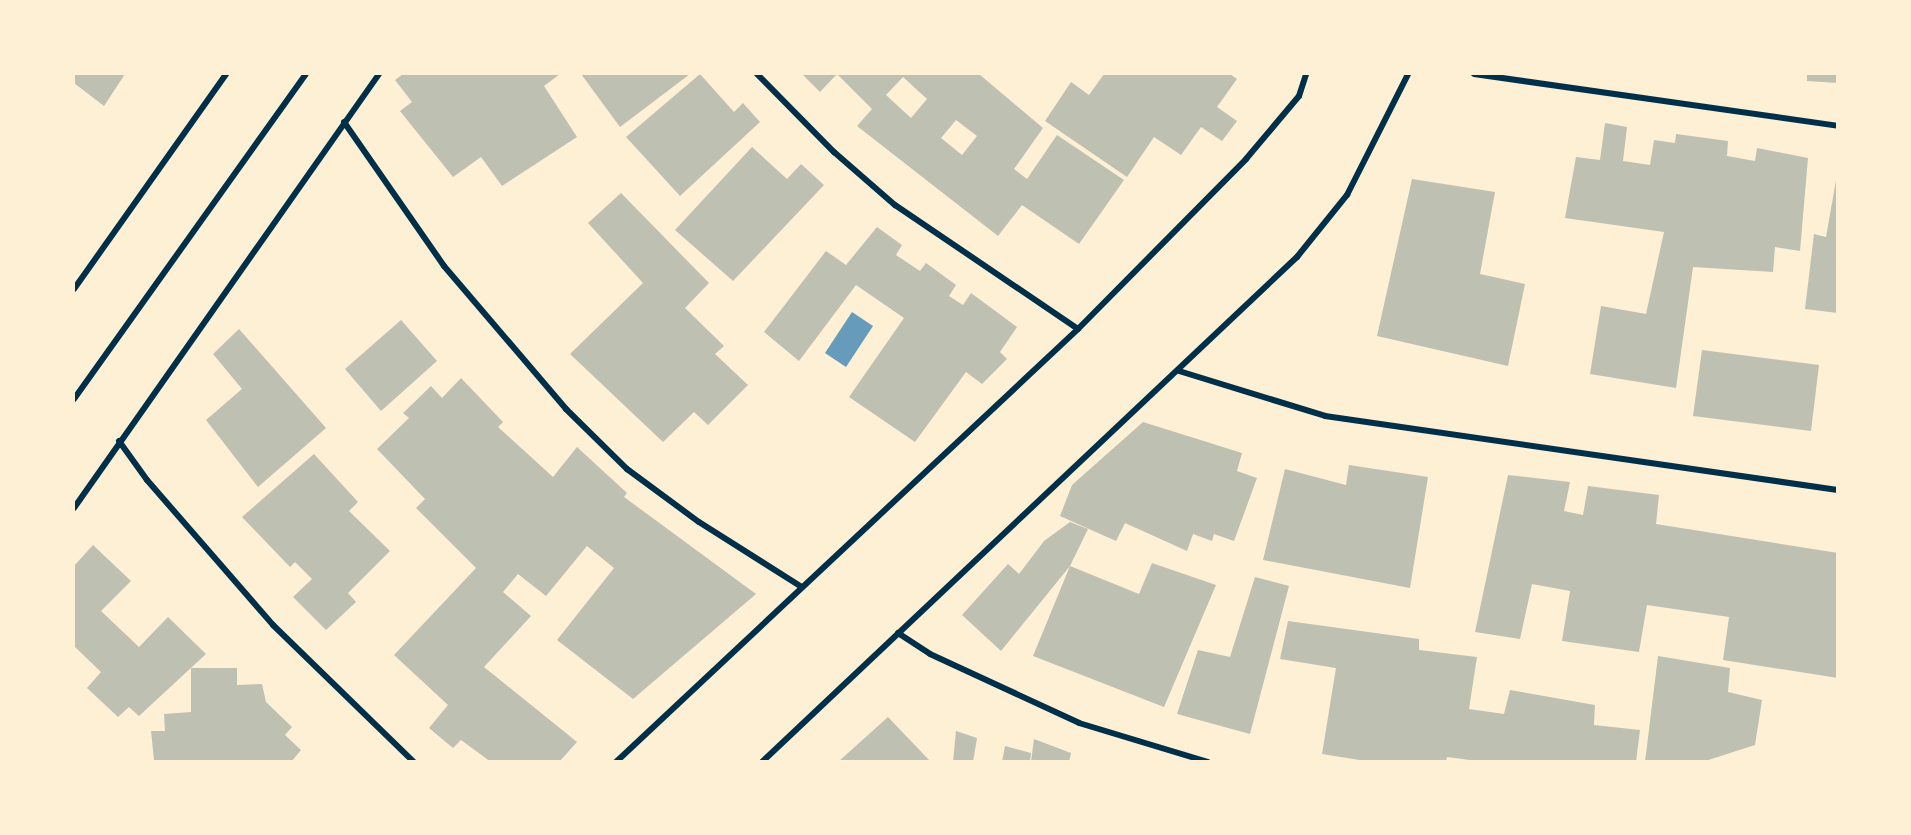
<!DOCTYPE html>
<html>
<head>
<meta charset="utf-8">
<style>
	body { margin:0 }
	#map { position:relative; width:1911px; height:835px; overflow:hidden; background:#fdf0d5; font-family:"Fira Sans",sans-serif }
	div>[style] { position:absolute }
	.water>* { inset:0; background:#669bbc }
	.building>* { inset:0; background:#bec0b2 }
	.minor>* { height:6px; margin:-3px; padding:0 3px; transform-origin:3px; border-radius:3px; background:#003049 }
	span { translate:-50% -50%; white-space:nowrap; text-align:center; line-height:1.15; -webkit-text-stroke:4.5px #fdf0d5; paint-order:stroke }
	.frame { position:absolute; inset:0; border:75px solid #fdf0d5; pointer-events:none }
</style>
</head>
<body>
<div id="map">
	<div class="water">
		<div style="clip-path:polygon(852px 312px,873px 326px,846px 367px,825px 353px)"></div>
	</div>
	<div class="building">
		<div style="clip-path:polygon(74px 74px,125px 74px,104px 106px,74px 83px)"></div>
		<div style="clip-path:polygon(403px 74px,560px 74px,544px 86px,577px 137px,502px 186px,481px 157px,453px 177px,400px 111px,412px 102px,395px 80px)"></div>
		<div style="clip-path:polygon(581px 74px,690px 74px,620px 127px)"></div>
		<div style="clip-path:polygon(700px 74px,734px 112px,743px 103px,760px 122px,680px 196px,626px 137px)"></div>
		<div style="clip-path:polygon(evenodd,802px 74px,979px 74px,1043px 128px,1014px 169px,1027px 179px,1057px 135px,1124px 180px,1079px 244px,1022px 205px,998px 236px,857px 126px,872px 109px,837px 74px,820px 92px,802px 74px,903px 77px,927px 99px,911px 118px,886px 95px,903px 77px,802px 74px,956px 120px,977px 136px,962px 155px,941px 138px,956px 120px)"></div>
		<div style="clip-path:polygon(1104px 74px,1230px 74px,1237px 79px,1217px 107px,1237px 121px,1222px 141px,1201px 127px,1181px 155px,1154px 137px,1127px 177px,1045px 121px,1071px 82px,1089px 95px)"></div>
		<div style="clip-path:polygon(1807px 74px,1837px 74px,1838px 83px,1807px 81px)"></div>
		<div style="clip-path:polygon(1605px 123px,1627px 127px,1623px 161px,1650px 165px,1654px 140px,1675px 143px,1676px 134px,1728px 141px,1727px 156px,1755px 161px,1757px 148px,1808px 158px,1800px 251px,1775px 247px,1773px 272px,1693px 267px,1676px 388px,1590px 374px,1601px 306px,1646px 314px,1664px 232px,1565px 218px,1576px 157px,1600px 160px)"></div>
		<div style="clip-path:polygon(752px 147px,787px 179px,801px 164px,824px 185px,733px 281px,675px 230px)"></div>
		<div style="clip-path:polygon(1838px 169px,1838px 313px,1805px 309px,1814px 234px,1826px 237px)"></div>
		<div style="clip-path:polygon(1412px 179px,1495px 192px,1480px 274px,1525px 284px,1508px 366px,1377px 336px)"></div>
		<div style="clip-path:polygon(621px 193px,709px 283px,685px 308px,724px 346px,715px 354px,748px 385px,708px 425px,694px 412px,663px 442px,570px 354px,643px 283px,588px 223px)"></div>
		<div style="clip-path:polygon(877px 227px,902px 245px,896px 255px,920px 271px,926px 263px,956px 285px,949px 296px,963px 305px,971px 293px,1017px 327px,1000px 352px,1007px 359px,982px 384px,966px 372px,915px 442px,849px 397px,904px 318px,856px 285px,799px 361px,764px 332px,826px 251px,846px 265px)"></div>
		<div style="clip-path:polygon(401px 320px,437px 361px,381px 411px,345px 369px)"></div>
		<div style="clip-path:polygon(239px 329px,326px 428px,258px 487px,206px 420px,242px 389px,213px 354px)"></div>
		<div style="clip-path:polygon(1702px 350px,1819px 365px,1811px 431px,1693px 416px)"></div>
		<div style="clip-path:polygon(461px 378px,503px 422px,498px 427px,553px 477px,577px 447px,627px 493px,624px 497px,756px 594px,633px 699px,557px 640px,614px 568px,587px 546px,546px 596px,518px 574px,503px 592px,531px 616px,484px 667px,577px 742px,559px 762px,491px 762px,461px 740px,453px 748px,429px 728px,448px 705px,394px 655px,476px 568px,416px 508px,425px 499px,377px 449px,409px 418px,403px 413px,431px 386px,442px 398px)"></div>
		<div style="clip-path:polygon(1143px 422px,1242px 453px,1237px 471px,1257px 478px,1234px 541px,1214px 534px,1212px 541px,1193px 534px,1187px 551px,1125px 523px,1116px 541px,1060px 516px,1072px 485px)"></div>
		<div style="clip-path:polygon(314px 454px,358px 502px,349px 511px,390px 551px,348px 593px,356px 602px,326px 630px,293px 597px,312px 579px,295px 562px,290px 567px,242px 517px)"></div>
		<div style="clip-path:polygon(1349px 465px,1428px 477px,1410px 588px,1263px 560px,1285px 469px,1346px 485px)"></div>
		<div style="clip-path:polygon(1508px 475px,1570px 482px,1564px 511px,1583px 515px,1588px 486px,1659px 495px,1656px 524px,1838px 553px,1838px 678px,1723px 660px,1729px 617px,1647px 605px,1639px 652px,1562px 641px,1570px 591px,1532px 584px,1520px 639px,1475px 632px)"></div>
		<div style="clip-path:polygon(1070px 522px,1088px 529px,1070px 566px,1001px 651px,962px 615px,1008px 564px,1019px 574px,1044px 541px)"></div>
		<div style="clip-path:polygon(93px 545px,131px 581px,101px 611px,139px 647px,168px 617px,206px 654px,139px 716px,129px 707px,118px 717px,87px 688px,101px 672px,74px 646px,74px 566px)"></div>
		<div style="clip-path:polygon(1152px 563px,1216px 585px,1164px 707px,1033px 656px,1070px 566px,1139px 594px)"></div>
		<div style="clip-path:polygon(1255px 577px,1289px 586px,1250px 734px,1177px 714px,1198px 650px,1230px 657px)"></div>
		<div style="clip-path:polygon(1288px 621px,1419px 639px,1419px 650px,1477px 657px,1469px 709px,1504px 714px,1510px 690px,1595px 705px,1594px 725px,1640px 730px,1636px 762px,1485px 762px,1447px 757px,1446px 762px,1372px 762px,1322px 754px,1336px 668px,1280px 659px)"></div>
		<div style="clip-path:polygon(1658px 656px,1730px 668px,1728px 692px,1762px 700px,1755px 745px,1702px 762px,1645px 762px)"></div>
		<div style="clip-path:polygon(191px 668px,237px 668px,237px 685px,262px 684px,266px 702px,292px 727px,285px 735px,301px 750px,291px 762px,154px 760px,151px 731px,165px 731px,164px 714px,191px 712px)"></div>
		<div style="clip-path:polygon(888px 717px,931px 762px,838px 762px)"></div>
		<div style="clip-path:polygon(956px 731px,977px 738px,973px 762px,953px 762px)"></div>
		<div style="clip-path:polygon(1034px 739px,1071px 753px,1069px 762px,1031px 762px)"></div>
		<div style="clip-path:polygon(1005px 746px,1031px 753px,1030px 762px,1002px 762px)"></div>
	</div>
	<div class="minor">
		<div style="left:757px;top:74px;width:110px;rotate:45.4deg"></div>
		<div style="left:834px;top:152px;width:81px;rotate:41deg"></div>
		<div style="left:895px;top:205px;width:221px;rotate:34.1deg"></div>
		<div style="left:1474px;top:74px;width:368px;rotate:8.1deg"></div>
		<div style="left:344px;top:122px;width:175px;rotate:55.2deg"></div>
		<div style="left:444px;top:266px;width:188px;rotate:49.5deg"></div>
		<div style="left:566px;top:409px;width:86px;rotate:44.5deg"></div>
		<div style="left:627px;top:469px;width:89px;rotate:36.4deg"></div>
		<div style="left:699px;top:522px;width:122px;rotate:32.3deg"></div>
		<div style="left:74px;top:289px;width:263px;rotate:-54.7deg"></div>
		<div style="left:1179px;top:371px;width:153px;rotate:17.1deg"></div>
		<div style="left:1325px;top:416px;width:518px;rotate:8.21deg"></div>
		<div style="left:74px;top:399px;width:399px;rotate:-54.5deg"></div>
		<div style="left:119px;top:441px;width:48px;rotate:54.3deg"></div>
		<div style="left:147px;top:480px;width:192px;rotate:49deg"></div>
		<div style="left:273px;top:625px;width:197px;rotate:44.2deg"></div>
		<div style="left:74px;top:508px;width:530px;rotate:-54.9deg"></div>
		<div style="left:898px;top:633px;width:38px;rotate:33deg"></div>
		<div style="left:930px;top:654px;width:164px;rotate:24.8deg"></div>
		<div style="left:1079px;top:723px;width:135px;rotate:16.8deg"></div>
		<div style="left:616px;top:762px;width:633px;rotate:-43.14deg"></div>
		<div style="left:1078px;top:329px;width:239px;rotate:-45.3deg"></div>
		<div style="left:1246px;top:159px;width:82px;rotate:-49.9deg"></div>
		<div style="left:1299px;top:96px;width:23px;rotate:-72deg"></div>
		<div style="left:762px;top:762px;width:736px;rotate:-43.35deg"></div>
		<div style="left:1297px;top:257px;width:80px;rotate:-51.1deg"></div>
		<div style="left:1347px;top:195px;width:136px;rotate:-63.2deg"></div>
	</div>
	<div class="frame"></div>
</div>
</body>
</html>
